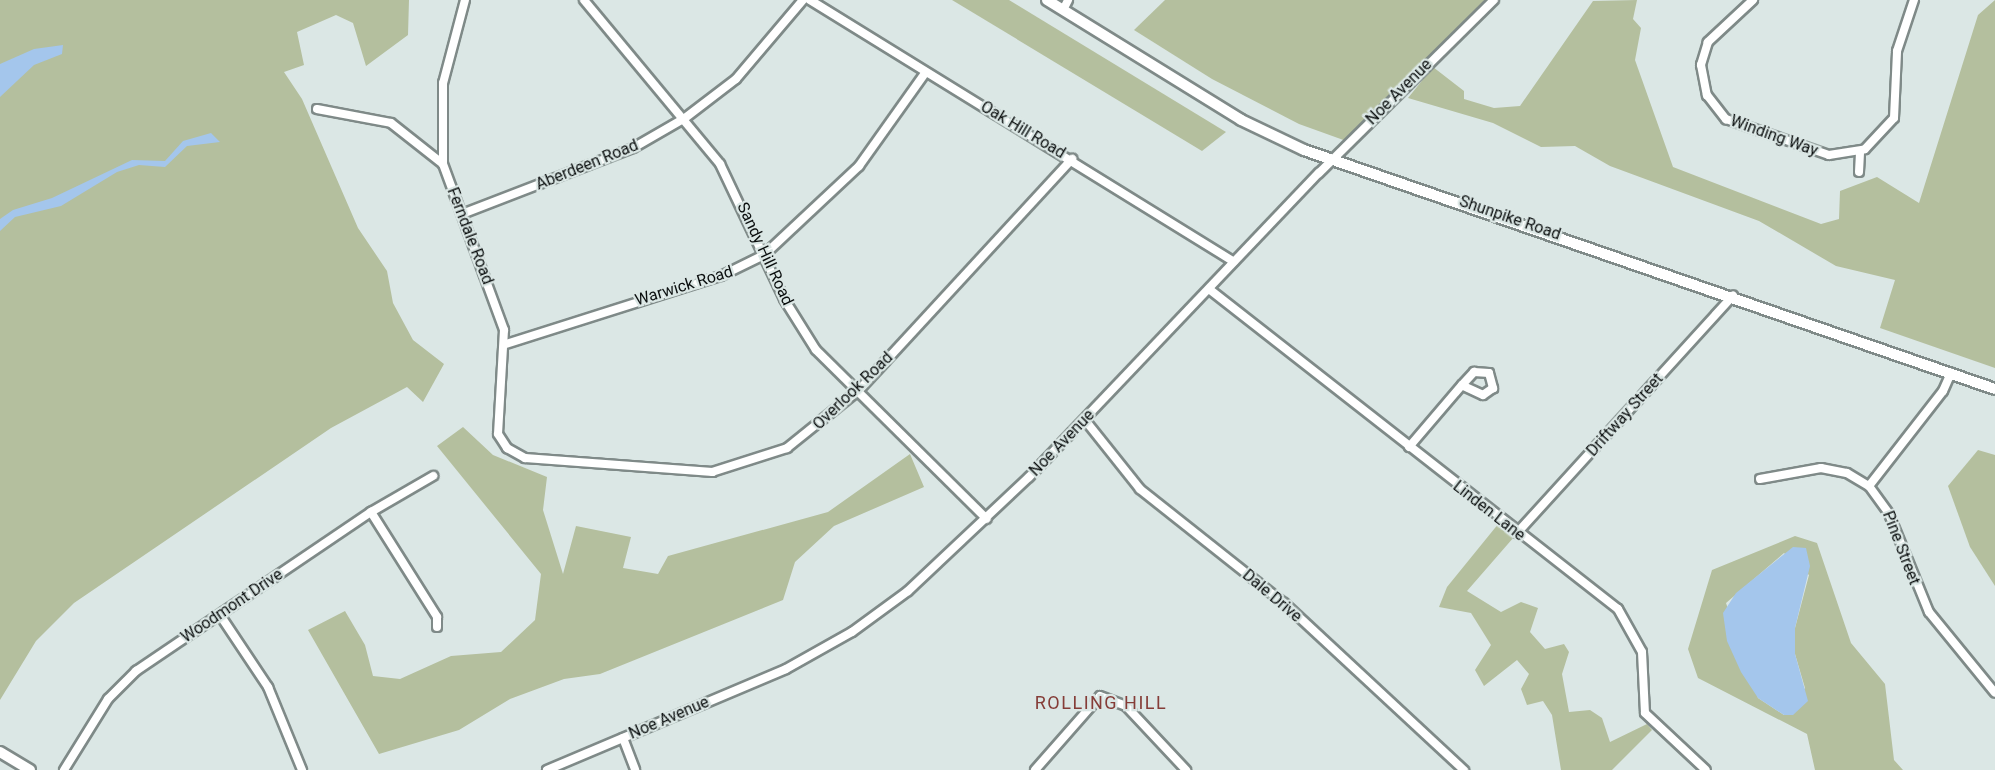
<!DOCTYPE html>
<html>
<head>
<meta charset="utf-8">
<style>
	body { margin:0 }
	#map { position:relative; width:1995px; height:770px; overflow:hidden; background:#dbe7e5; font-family:Roboto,sans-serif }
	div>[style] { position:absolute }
	.green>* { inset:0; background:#b4bf9e }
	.water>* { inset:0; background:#a4c6ec }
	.roads { filter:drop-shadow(2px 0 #7f8a88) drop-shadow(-2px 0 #7f8a88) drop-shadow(0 2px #7f8a88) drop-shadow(0 -2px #7f8a88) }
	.street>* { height:8px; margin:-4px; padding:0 4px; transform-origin:4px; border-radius:4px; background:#fff }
	.secondary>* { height:10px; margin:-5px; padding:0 5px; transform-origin:5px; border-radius:5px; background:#fff }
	span { translate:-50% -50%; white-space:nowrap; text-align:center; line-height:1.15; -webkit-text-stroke:4.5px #dbe7e5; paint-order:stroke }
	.street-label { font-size:16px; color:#0a0e0e }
	.neighbourhood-label { font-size:18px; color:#853d38; letter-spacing:1.5px }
</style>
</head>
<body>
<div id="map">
	<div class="green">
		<div style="clip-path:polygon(0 0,409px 0,408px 35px,366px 66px,353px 23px,336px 15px,297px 32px,304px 65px,284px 72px,302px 99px,358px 228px,387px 271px,393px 303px,413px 340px,444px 364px,423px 402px,407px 387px,331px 428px,74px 603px,36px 641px,0 700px)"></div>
		<div style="clip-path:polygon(952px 0,1009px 0,1226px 132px,1202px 151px)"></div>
		<div style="clip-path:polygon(1165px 0,1491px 0,1349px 142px,1299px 124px,1212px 79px,1134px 30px)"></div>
		<div style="clip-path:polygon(1637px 0,1633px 19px,1641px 28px,1635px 60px,1673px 167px,1821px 224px,1839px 219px,1840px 191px,1877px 177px,1919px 203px,1978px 15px,1995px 0,1995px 368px,1880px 328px,1895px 280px,1836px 266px,1759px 221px,1610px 166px,1575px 146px,1541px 147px,1493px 123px,1408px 98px,1433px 67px,1464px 91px,1464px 99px,1494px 108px,1520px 106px,1593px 1px)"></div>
		<div style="clip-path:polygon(463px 427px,493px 455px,547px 477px,543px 510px,563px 574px,576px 526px,631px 537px,623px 568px,658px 574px,668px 556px,828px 512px,910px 454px,924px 487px,834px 526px,795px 562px,783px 600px,600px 674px,564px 679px,510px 699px,459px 730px,379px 754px,308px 630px,345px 611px,365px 645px,373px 676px,400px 679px,451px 656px,501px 652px,535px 620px,541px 574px,437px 446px)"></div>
		<div style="clip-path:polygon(1978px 450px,1995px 455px,1995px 586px,1970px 547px,1948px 486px)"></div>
		<div style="clip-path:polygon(1499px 523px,1514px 537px,1467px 591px,1501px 612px,1521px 602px,1538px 608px,1530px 632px,1545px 649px,1564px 644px,1569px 652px,1562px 674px,1569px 712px,1590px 710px,1602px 718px,1610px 742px,1647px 724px,1652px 730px,1612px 770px,1561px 770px,1552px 715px,1543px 701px,1527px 705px,1521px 689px,1529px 674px,1517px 660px,1484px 686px,1475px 670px,1491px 645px,1471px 613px,1439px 607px,1447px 587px)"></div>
		<div style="clip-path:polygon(evenodd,1795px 536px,1817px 543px,1851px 643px,1885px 684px,1894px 760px,1903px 770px,1815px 770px,1807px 734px,1698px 678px,1688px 649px,1712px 570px,1795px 536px,1784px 553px,1809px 575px,1795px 628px,1795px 654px,1805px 688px,1784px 715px,1758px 698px,1726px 603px,1784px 553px)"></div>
	</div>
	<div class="water">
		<div style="clip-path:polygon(63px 45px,62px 54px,34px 65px,0 97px,0 64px,34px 49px)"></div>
		<div style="clip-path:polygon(211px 133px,220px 142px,187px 146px,165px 167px,139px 165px,117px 172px,61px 206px,15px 217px,0 231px,0 219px,13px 210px,52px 198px,132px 160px,165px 161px,183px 141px)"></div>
		<div style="clip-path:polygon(1793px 547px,1806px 548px,1810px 566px,1795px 628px,1795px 654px,1808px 701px,1793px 715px,1784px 715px,1758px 698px,1741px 672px,1727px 641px,1723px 613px,1736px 593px)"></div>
	</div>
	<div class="roads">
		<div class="street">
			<div style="left:465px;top:0;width:86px;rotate:104.8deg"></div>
			<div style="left:443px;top:83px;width:81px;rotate:90deg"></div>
			<div style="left:443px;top:164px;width:177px;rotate:69.8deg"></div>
			<div style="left:504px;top:330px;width:104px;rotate:93.3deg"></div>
			<div style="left:498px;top:434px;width:17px;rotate:57deg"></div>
			<div style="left:507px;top:448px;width:21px;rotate:29deg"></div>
			<div style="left:525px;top:458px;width:188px;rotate:4.3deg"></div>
			<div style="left:712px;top:472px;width:79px;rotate:-17.7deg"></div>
			<div style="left:787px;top:448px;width:91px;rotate:-38.8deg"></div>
			<div style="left:858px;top:391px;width:316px;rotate:-47.3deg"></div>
			<div style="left:584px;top:0;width:213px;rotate:50.3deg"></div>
			<div style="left:720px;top:164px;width:149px;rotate:64.6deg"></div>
			<div style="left:784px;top:299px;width:60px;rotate:57.9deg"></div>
			<div style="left:816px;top:350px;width:240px;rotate:44.7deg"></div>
			<div style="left:810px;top:0;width:498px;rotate:31.7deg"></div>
			<div style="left:1753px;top:0;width:62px;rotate:137deg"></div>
			<div style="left:1708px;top:42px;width:24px;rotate:107deg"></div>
			<div style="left:1701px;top:65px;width:31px;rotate:79deg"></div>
			<div style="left:1707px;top:95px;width:31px;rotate:52deg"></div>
			<div style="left:1726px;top:119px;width:109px;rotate:19.3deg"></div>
			<div style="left:1829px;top:155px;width:36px;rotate:-9deg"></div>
			<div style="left:1865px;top:149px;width:42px;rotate:-46.9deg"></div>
			<div style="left:1894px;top:118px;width:67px;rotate:-87.4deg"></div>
			<div style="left:1897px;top:51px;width:54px;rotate:-71.6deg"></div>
			<div style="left:1063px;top:10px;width:11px;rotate:-63deg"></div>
			<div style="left:317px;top:109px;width:75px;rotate:10.7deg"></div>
			<div style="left:391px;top:123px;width:66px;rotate:38.3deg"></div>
			<div style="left:1859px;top:172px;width:21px;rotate:-87deg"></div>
			<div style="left:462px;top:214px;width:183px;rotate:-21.1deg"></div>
			<div style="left:633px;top:148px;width:60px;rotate:-30deg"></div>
			<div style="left:685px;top:118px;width:64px;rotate:-37.4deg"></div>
			<div style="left:736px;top:79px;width:104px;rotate:-49.7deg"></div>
			<div style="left:1209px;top:289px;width:519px;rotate:38.04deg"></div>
			<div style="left:1618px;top:609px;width:49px;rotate:60.8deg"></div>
			<div style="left:1642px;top:652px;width:61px;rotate:87.2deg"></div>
			<div style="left:1645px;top:713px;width:83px;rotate:43.1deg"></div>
			<div style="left:506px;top:344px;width:225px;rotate:-17.6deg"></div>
			<div style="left:721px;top:276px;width:48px;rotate:-26deg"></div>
			<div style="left:764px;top:255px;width:130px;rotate:-43.1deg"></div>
			<div style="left:859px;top:166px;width:114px;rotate:-54.6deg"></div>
			<div style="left:1474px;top:372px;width:15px;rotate:4deg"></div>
			<div style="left:1489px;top:373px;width:16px;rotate:75deg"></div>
			<div style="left:1493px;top:388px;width:12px;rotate:145deg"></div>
			<div style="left:1483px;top:395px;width:23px;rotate:-155deg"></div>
			<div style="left:1462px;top:385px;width:18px;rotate:-47deg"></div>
			<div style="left:1085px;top:420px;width:88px;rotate:51.4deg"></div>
			<div style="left:1140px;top:489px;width:184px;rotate:38.4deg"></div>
			<div style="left:1284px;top:603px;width:246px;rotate:42.9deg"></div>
			<div style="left:1409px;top:447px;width:82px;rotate:-49.5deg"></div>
			<div style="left:1760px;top:479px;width:62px;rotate:-10.2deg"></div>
			<div style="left:1821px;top:468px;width:26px;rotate:11deg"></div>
			<div style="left:1847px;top:473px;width:26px;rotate:31deg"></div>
			<div style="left:1869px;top:486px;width:34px;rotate:54deg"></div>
			<div style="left:1889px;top:514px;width:106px;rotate:67.8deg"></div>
			<div style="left:1929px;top:612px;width:104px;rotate:50.8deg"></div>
			<div style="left:1869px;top:486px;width:120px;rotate:-52.1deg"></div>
			<div style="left:1943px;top:391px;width:20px;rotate:-66deg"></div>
			<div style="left:371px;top:512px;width:124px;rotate:57.8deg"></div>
			<div style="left:437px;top:617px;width:10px;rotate:90deg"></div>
			<div style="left:1517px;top:533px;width:321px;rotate:-47.7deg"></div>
			<div style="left:220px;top:615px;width:87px;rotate:56.3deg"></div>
			<div style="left:268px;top:687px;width:90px;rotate:67.7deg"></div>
			<div style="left:623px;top:738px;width:34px;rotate:69deg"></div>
			<div style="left:64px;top:770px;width:84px;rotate:-58.2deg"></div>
			<div style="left:108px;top:699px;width:40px;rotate:-45deg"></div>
			<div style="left:136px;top:671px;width:284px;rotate:-34.1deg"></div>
			<div style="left:371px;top:512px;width:72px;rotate:-30.1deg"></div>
			<div style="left:547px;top:770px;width:259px;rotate:-22.9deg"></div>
			<div style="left:786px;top:669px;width:76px;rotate:-29.3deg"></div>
			<div style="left:852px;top:632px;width:69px;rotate:-36.2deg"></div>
			<div style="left:908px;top:591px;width:166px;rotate:-43.3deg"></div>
			<div style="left:1029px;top:477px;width:420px;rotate:-46.4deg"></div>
			<div style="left:1319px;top:173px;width:246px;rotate:-44.7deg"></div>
			<div style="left:1035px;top:770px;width:98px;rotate:-48.7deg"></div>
			<div style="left:1100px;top:696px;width:28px;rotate:21deg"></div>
			<div style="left:1126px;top:706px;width:88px;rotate:46.8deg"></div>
		</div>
		<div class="secondary">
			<div style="left:1047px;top:0;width:228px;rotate:31.7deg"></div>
			<div style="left:1241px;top:120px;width:70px;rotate:25.5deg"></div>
			<div style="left:1304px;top:150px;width:731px;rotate:19.08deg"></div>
			<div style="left:0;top:752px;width:35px;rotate:31deg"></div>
		</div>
	</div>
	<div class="street-label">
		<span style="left:1399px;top:92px;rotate:-45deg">Noe Avenue</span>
		<span style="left:1023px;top:130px;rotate:31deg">Oak Hill Road</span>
		<span style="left:1774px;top:136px;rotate:20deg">Winding Way</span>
		<span style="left:587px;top:165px;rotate:-22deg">Aberdeen Road</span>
		<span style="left:1510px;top:218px;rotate:19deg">Shunpike Road</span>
		<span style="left:470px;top:236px;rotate:69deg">Ferndale Road</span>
		<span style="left:765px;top:254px;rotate:65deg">Sandy Hill Road</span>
		<span style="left:684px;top:286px;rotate:-17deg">Warwick Road</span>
		<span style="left:853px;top:391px;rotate:-44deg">Overlook Road</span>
		<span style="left:1625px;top:415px;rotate:-48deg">Driftway Street</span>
		<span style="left:1062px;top:443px;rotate:-46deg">Noe Avenue</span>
		<span style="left:1489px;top:511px;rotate:38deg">Linden Lane</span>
		<span style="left:1901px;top:548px;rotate:69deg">Pine Street</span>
		<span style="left:1272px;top:596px;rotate:40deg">Dale Drive</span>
		<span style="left:232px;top:606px;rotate:-34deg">Woodmont Drive</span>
		<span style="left:669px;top:718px;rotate:-23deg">Noe Avenue</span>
	</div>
	<div class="neighbourhood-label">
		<span style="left:1101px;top:703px">ROLLING HILL</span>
	</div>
</div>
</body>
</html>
